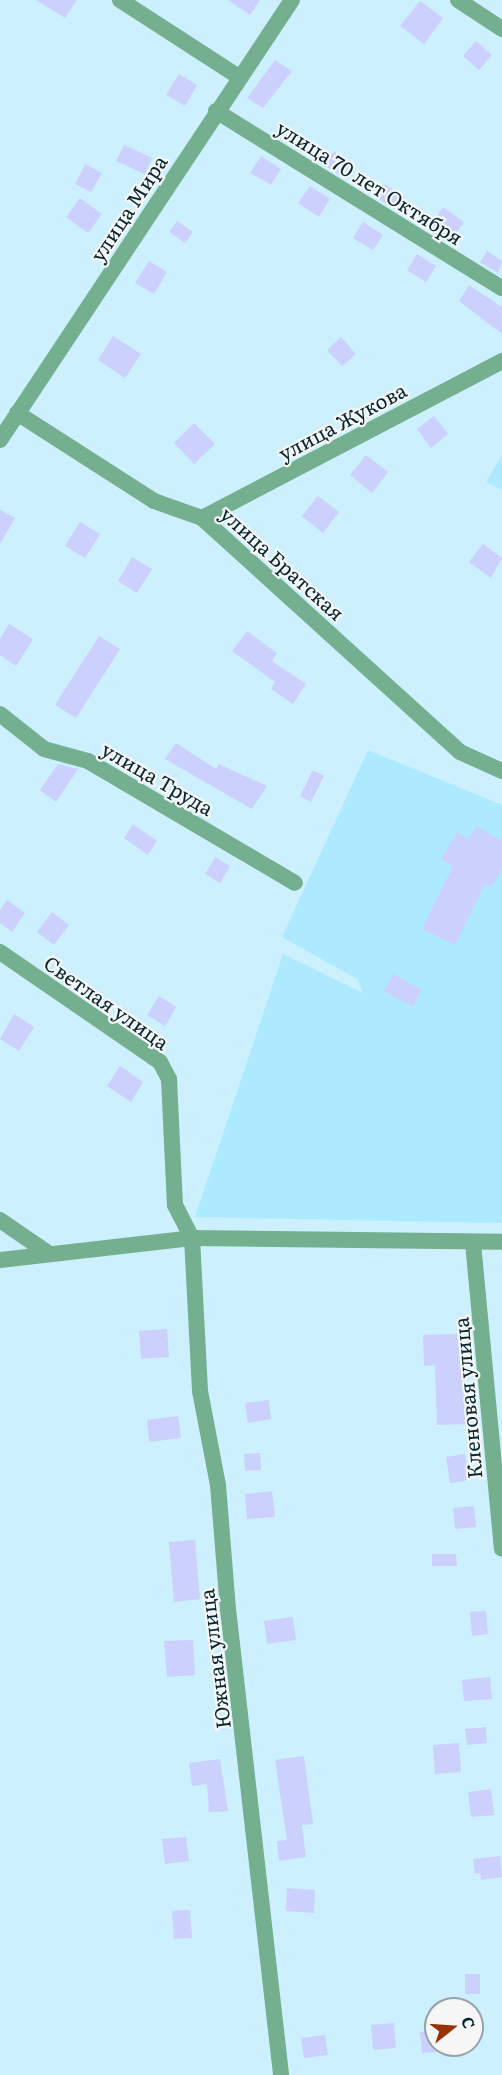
<!DOCTYPE html>
<html>
<head>
<meta charset="utf-8">
<style>
	body { margin:0 }
	#map { position:relative; width:502px; height:2075px; overflow:hidden; background:#ccf0fd; font-family:Literata,serif }
	div>[style] { position:absolute }
	.built>* { inset:0; background:#adeaff }
	.building>* { inset:0; background:#ccd0fd }
	.minor>* { height:16px; margin:-8px; padding:0 8px; transform-origin:8px; border-radius:8px; background:#74af90 }
	span { translate:-50% -50%; white-space:nowrap; text-align:center; line-height:1.15; -webkit-text-stroke:4.5px #f6f6f6; paint-order:stroke }
	.street-label { font-size:20px; color:#04262f }
	.north { position:absolute; left:424px; top:1997px; width:60px; height:60px; box-sizing:border-box; background:#f6f6f6; border:2px solid #95a3a6; border-radius:50%; rotate:73deg; font-size:16px; font-weight:700; line-height:24px; text-align:center; color:#04262f }
	.north::after { content:''; display:block; margin:auto; width:21px; height:27px; background:#983400; clip-path:polygon(50% 0,100% 100%,50% 72%,0 100%) }
</style>
</head>
<body>
<div id="map">
	<div class="built">
		<div style="clip-path:polygon(502px 455px,502px 490px,486px 482px)"></div>
		<div style="clip-path:polygon(368px 750px,502px 805px,502px 1223px,195px 1217px,283px 954px,363px 993px,357px 979px,282px 937px)"></div>
	</div>
	<div class="building">
		<div style="clip-path:polygon(36px 0,77px 0,65px 18px)"></div>
		<div style="clip-path:polygon(228px 0,260px 0,250px 15px)"></div>
		<div style="clip-path:polygon(420px 1px,443px 18px,424px 44px,400px 26px)"></div>
		<div style="clip-path:polygon(476px 41px,492px 55px,479px 70px,463px 56px)"></div>
		<div style="clip-path:polygon(275px 60px,292px 71px,263px 108px,247px 98px)"></div>
		<div style="clip-path:polygon(179px 74px,197px 85px,185px 106px,166px 95px)"></div>
		<div style="clip-path:polygon(124px 145px,152px 158px,145px 174px,116px 161px)"></div>
		<div style="clip-path:polygon(334px 151px,352px 163px,343px 177px,325px 166px)"></div>
		<div style="clip-path:polygon(261px 156px,281px 169px,271px 185px,250px 173px)"></div>
		<div style="clip-path:polygon(85px 164px,102px 173px,91px 192px,75px 184px)"></div>
		<div style="clip-path:polygon(384px 184px,405px 197px,397px 211px,376px 197px)"></div>
		<div style="clip-path:polygon(310px 186px,330px 199px,319px 217px,298px 203px)"></div>
		<div style="clip-path:polygon(80px 198px,102px 214px,88px 233px,66px 217px)"></div>
		<div style="clip-path:polygon(443px 207px,464px 222px,449px 243px,428px 230px)"></div>
		<div style="clip-path:polygon(177px 221px,193px 232px,185px 243px,169px 232px)"></div>
		<div style="clip-path:polygon(363px 222px,383px 235px,373px 250px,353px 238px)"></div>
		<div style="clip-path:polygon(487px 251px,502px 261px,498px 273px,480px 262px)"></div>
		<div style="clip-path:polygon(417px 254px,436px 266px,426px 282px,407px 270px)"></div>
		<div style="clip-path:polygon(149px 261px,167px 272px,154px 294px,135px 283px)"></div>
		<div style="clip-path:polygon(469px 285px,502px 307px,502px 334px,459px 301px)"></div>
		<div style="clip-path:polygon(113px 336px,141px 354px,125px 378px,98px 360px)"></div>
		<div style="clip-path:polygon(341px 337px,356px 354px,342px 366px,327px 350px)"></div>
		<div style="clip-path:polygon(434px 416px,448px 434px,431px 448px,417px 429px)"></div>
		<div style="clip-path:polygon(194px 423px,215px 444px,194px 464px,174px 443px)"></div>
		<div style="clip-path:polygon(366px 455px,388px 472px,372px 493px,350px 475px)"></div>
		<div style="clip-path:polygon(318px 496px,339px 512px,323px 533px,302px 516px)"></div>
		<div style="clip-path:polygon(0 510px,15px 518px,0 544px)"></div>
		<div style="clip-path:polygon(80px 522px,100px 534px,85px 558px,65px 546px)"></div>
		<div style="clip-path:polygon(483px 544px,502px 558px,491px 578px,469px 562px)"></div>
		<div style="clip-path:polygon(132px 557px,152px 569px,137px 593px,118px 581px)"></div>
		<div style="clip-path:polygon(9px 624px,33px 639px,16px 666px,0 655px,0 639px)"></div>
		<div style="clip-path:polygon(247px 631px,277px 653px,272px 661px,306px 684px,293px 704px,271px 689px,275px 682px,232px 651px)"></div>
		<div style="clip-path:polygon(99px 636px,120px 649px,76px 718px,55px 705px)"></div>
		<div style="clip-path:polygon(176px 743px,216px 769px,219px 764px,267px 786px,252px 809px,165px 759px)"></div>
		<div style="clip-path:polygon(58px 764px,78px 769px,56px 802px,40px 790px)"></div>
		<div style="clip-path:polygon(313px 770px,324px 776px,311px 802px,300px 796px)"></div>
		<div style="clip-path:polygon(133px 824px,157px 841px,148px 855px,124px 838px)"></div>
		<div style="clip-path:polygon(477px 826px,502px 841px,502px 869px,491px 887px,485px 884px,455px 945px,422px 929px,453px 866px,441px 859px,457px 832px,468px 839px)"></div>
		<div style="clip-path:polygon(215px 857px,230px 866px,220px 883px,205px 874px)"></div>
		<div style="clip-path:polygon(7px 900px,25px 913px,12px 932px,0 923px,0 910px)"></div>
		<div style="clip-path:polygon(52px 912px,69px 925px,54px 945px,37px 932px)"></div>
		<div style="clip-path:polygon(393px 974px,422px 990px,413px 1007px,384px 991px)"></div>
		<div style="clip-path:polygon(159px 996px,176px 1007px,165px 1026px,147px 1015px)"></div>
		<div style="clip-path:polygon(14px 1014px,34px 1027px,19px 1051px,0 1039px)"></div>
		<div style="clip-path:polygon(120px 1066px,143px 1082px,131px 1102px,107px 1086px)"></div>
		<div style="clip-path:polygon(167px 1329px,169px 1357px,141px 1359px,139px 1331px)"></div>
		<div style="clip-path:polygon(459px 1334px,466px 1424px,437px 1425px,435px 1365px,424px 1366px,423px 1335px)"></div>
		<div style="clip-path:polygon(269px 1400px,271px 1419px,248px 1423px,245px 1403px)"></div>
		<div style="clip-path:polygon(178px 1416px,181px 1438px,149px 1442px,147px 1420px)"></div>
		<div style="clip-path:polygon(260px 1453px,261px 1470px,245px 1471px,244px 1454px)"></div>
		<div style="clip-path:polygon(465px 1454px,469px 1480px,450px 1483px,446px 1457px)"></div>
		<div style="clip-path:polygon(272px 1491px,275px 1517px,247px 1519px,245px 1494px)"></div>
		<div style="clip-path:polygon(474px 1506px,476px 1527px,455px 1529px,453px 1508px)"></div>
		<div style="clip-path:polygon(195px 1540px,200px 1599px,174px 1602px,169px 1542px)"></div>
		<div style="clip-path:polygon(432px 1554px,456px 1554px,457px 1566px,432px 1566px)"></div>
		<div style="clip-path:polygon(486px 1611px,488px 1634px,472px 1636px,470px 1612px)"></div>
		<div style="clip-path:polygon(293px 1617px,296px 1640px,267px 1644px,264px 1621px)"></div>
		<div style="clip-path:polygon(193px 1640px,195px 1675px,167px 1677px,164px 1641px)"></div>
		<div style="clip-path:polygon(490px 1677px,492px 1699px,464px 1701px,462px 1680px)"></div>
		<div style="clip-path:polygon(486px 1727px,487px 1743px,467px 1745px,465px 1729px)"></div>
		<div style="clip-path:polygon(459px 1743px,461px 1772px,435px 1774px,433px 1745px)"></div>
		<div style="clip-path:polygon(304px 1756px,313px 1824px,302px 1825px,306px 1857px,279px 1861px,277px 1841px,287px 1840px,275px 1760px)"></div>
		<div style="clip-path:polygon(220px 1759px,228px 1811px,209px 1812px,207px 1784px,192px 1786px,189px 1763px)"></div>
		<div style="clip-path:polygon(491px 1789px,494px 1815px,471px 1817px,468px 1792px)"></div>
		<div style="clip-path:polygon(186px 1837px,189px 1861px,165px 1864px,162px 1839px)"></div>
		<div style="clip-path:polygon(500px 1856px,502px 1877px,481px 1880px,480px 1873px,475px 1874px,473px 1859px)"></div>
		<div style="clip-path:polygon(287px 1888px,315px 1890px,314px 1913px,286px 1911px)"></div>
		<div style="clip-path:polygon(190px 1910px,192px 1938px,174px 1939px,172px 1911px)"></div>
		<div style="clip-path:polygon(465px 1974px,480px 1974px,480px 1994px,465px 1994px)"></div>
		<div style="clip-path:polygon(394px 2023px,396px 2048px,373px 2050px,371px 2025px)"></div>
		<div style="clip-path:polygon(436px 2030px,436px 2052px,422px 2053px,420px 2032px)"></div>
		<div style="clip-path:polygon(325px 2035px,328px 2055px,304px 2058px,301px 2038px)"></div>
	</div>
	<div class="minor">
		<div style="left:120px;top:0;width:142px;rotate:32.9deg"></div>
		<div style="left:458px;top:0;width:53px;rotate:33.4deg"></div>
		<div style="left:216px;top:111px;width:336px;rotate:31.8deg"></div>
		<div style="left:17px;top:413px;width:163px;rotate:32.7deg"></div>
		<div style="left:154px;top:501px;width:51px;rotate:19.5deg"></div>
		<div style="left:202px;top:518px;width:348px;rotate:42.2deg"></div>
		<div style="left:460px;top:752px;width:46px;rotate:24.3deg"></div>
		<div style="left:0;top:440px;width:528px;rotate:-56.43deg"></div>
		<div style="left:202px;top:518px;width:339px;rotate:-27.6deg"></div>
		<div style="left:0;top:714px;width:56px;rotate:38.5deg"></div>
		<div style="left:44px;top:749px;width:46px;rotate:15.3deg"></div>
		<div style="left:88px;top:761px;width:240px;rotate:30.5deg"></div>
		<div style="left:0;top:952px;width:194px;rotate:34.5deg"></div>
		<div style="left:160px;top:1062px;width:19px;rotate:62deg"></div>
		<div style="left:169px;top:1079px;width:126px;rotate:87.3deg"></div>
		<div style="left:175px;top:1205px;width:37px;rotate:63deg"></div>
		<div style="left:192px;top:1238px;width:153px;rotate:87deg"></div>
		<div style="left:200px;top:1391px;width:96px;rotate:79.2deg"></div>
		<div style="left:218px;top:1485px;width:124px;rotate:85.4deg"></div>
		<div style="left:228px;top:1609px;width:469px;rotate:83.5deg"></div>
		<div style="left:0;top:1220px;width:58px;rotate:34.5deg"></div>
		<div style="left:473px;top:1243px;width:307px;rotate:84.6deg"></div>
		<div style="left:0;top:1260px;width:193px;rotate:-6.5deg"></div>
		<div style="left:192px;top:1238px;width:310px;rotate:0.7deg"></div>
	</div>
	<div class="street-label">
		<span style="left:370px;top:182px;rotate:32deg">улица 70 лет Октября</span>
		<span style="left:128px;top:208px;rotate:-57deg">улица Мира</span>
		<span style="left:342px;top:421px;rotate:-28deg">улица Жукова</span>
		<span style="left:283px;top:563px;rotate:42deg">улица Братская</span>
		<span style="left:158px;top:778px;rotate:30deg">улица Труда</span>
		<span style="left:107px;top:1002px;rotate:35deg">Светлая улица</span>
		<span style="left:467px;top:1398px;rotate:-95deg">Кленовая улица</span>
		<span style="left:214px;top:1659px;rotate:-97deg">Южная улица</span>
	</div>
	<div class="north">С</div>
</div>
</body>
</html>
